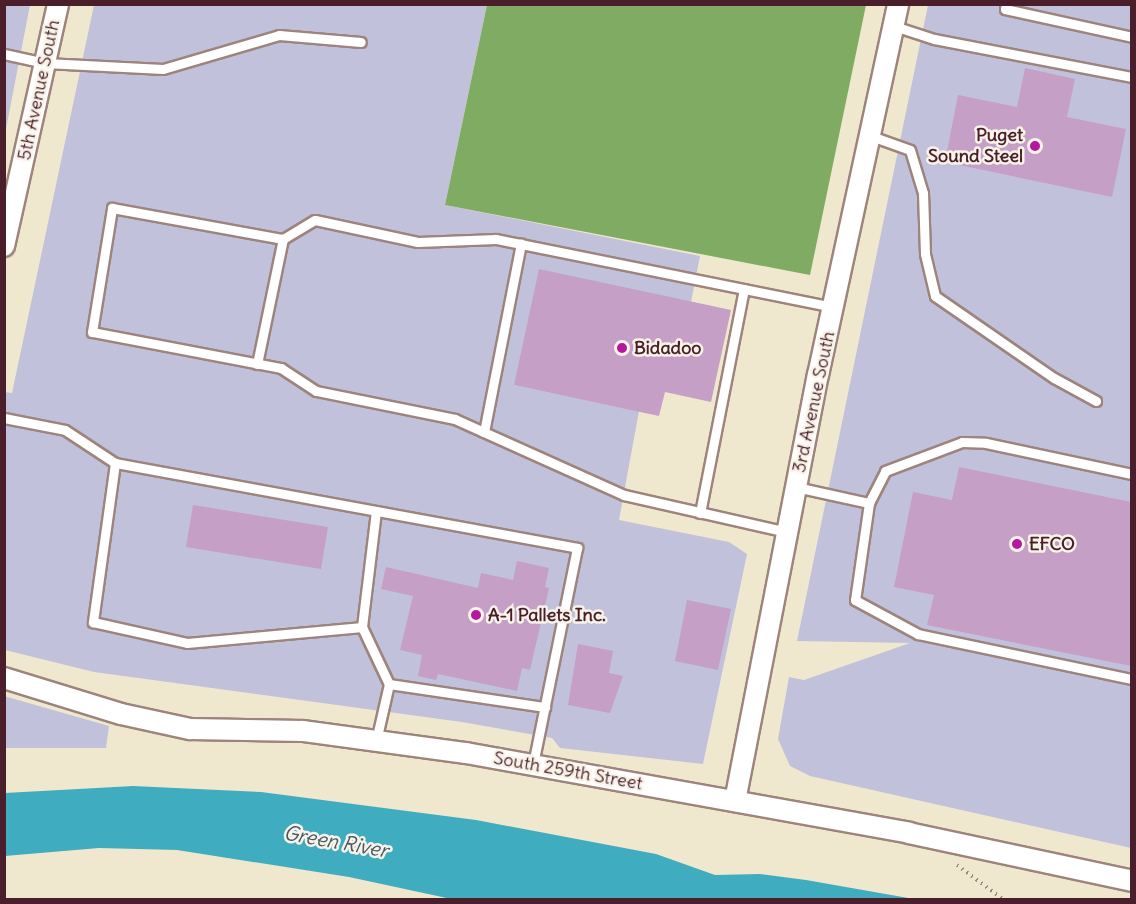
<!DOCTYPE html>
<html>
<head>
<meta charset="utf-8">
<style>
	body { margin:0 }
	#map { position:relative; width:1136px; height:904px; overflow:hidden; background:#f0e8ce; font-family:Delius,sans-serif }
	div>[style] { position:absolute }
	.industrial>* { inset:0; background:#c2c1dc }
	.forest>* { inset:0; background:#80ab63 }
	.water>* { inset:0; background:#40acbf }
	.building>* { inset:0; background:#c59fc6 }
	.path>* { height:4px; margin-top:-2px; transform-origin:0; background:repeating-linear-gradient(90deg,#9d847c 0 1.5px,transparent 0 6px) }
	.roads { filter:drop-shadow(2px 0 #9d847c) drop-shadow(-2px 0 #9d847c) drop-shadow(0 2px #9d847c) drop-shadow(0 -2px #9d847c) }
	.lane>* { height:9px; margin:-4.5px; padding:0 4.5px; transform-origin:4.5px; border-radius:4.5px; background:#fff }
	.street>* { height:20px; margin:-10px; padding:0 10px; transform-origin:10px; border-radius:10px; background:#fff }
	.dots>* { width:16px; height:16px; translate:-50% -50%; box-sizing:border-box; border:3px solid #f7f3e8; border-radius:50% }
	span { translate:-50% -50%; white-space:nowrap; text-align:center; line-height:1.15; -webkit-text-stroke:5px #f7f3e8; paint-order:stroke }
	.street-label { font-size:18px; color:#4a1f2b }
	.poi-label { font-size:18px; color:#4a1f2b; font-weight:700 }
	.right { translate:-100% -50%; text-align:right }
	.left { translate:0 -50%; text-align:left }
	.water-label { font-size:20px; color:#465766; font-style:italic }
	.frame { position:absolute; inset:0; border:6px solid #4a1f2b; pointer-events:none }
</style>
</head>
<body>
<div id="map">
	<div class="industrial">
		<div style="clip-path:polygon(5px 5px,30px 5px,5px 134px)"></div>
		<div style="clip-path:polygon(94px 5px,487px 5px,445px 205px,700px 256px,691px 302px,514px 385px,639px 411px,619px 520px,729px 542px,747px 554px,703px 764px,560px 748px,552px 738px,462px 722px,94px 672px,5px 650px,5px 392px,12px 393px)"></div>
		<div style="clip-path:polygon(928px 5px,1131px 5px,1131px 848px,810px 776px,790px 766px,778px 739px,789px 677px,804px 680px,910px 643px,797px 641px)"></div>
		<div style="clip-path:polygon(4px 696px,109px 726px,106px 748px,5px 748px)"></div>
	</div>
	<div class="forest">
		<div style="clip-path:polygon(487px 5px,866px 5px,810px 275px,445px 205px)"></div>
	</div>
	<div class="water">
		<div style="clip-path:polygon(133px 786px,261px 792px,476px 820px,656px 854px,715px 875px,760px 874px,806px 880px,914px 899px,456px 900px,349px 877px,177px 850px,99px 848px,5px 856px,5px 793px)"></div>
	</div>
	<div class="building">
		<div style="clip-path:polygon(1025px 68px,1075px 79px,1067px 117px,1126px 129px,1112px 197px,945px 162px,958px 95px,1017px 107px)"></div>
		<div style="clip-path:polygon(539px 269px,731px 310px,711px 402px,665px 392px,659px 416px,514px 385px)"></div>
		<div style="clip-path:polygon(959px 467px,1131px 502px,1131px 666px,927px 625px,934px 595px,894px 587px,913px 492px,952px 500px)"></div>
		<div style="clip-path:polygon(193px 505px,328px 527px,321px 569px,186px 547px)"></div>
		<div style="clip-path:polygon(517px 561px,549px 568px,545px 587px,549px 588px,530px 670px,522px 668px,517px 691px,438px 674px,436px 680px,418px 676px,422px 655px,400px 650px,413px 596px,381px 589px,386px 567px,478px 588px,481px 573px,513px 580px)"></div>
		<div style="clip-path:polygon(687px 600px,731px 609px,718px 670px,675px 661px)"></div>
		<div style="clip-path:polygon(578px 644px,613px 651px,609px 673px,623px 676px,610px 713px,568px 705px)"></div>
	</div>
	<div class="path">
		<div style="left:957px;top:865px;width:59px;rotate:36.7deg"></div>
	</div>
	<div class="roads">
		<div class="lane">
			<div style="left:1006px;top:4px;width:5px;rotate:101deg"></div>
			<div style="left:1005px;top:9px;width:130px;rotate:12.4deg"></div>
			<div style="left:894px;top:26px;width:42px;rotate:18deg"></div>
			<div style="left:934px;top:39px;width:202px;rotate:10.9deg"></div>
			<div style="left:4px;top:54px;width:42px;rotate:12.4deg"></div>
			<div style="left:45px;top:63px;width:118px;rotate:2.9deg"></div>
			<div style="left:163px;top:69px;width:121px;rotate:-16.3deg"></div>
			<div style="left:279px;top:35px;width:82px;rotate:4.9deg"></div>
			<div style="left:871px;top:136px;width:41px;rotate:19.7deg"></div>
			<div style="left:910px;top:150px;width:45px;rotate:73.2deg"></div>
			<div style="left:923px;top:193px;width:61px;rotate:88.1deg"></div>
			<div style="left:925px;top:254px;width:43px;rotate:76.6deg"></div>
			<div style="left:935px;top:296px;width:145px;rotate:34.6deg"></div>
			<div style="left:1054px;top:378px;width:48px;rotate:28.7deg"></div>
			<div style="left:257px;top:364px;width:128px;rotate:-78.3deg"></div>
			<div style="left:4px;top:418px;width:62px;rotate:11.1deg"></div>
			<div style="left:65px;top:430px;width:60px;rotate:33.4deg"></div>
			<div style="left:115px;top:463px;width:470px;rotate:10.4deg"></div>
			<div style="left:577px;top:548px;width:221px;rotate:101.5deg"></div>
			<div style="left:484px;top:432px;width:192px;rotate:-78.9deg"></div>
			<div style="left:115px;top:463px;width:161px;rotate:97.9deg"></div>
			<div style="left:93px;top:622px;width:96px;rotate:12.6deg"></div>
			<div style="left:187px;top:643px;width:176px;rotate:-5.2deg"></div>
			<div style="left:796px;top:487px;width:75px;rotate:12.4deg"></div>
			<div style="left:869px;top:503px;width:36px;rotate:-63deg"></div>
			<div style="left:885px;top:471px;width:82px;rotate:-20.6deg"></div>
			<div style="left:962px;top:442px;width:24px;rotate:2deg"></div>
			<div style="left:986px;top:443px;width:149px;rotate:12deg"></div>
			<div style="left:869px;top:503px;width:98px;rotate:98.2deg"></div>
			<div style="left:855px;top:600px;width:72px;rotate:28.4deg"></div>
			<div style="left:918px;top:634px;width:219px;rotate:11.9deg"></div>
			<div style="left:376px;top:511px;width:117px;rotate:96.9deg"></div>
			<div style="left:362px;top:627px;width:63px;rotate:64.7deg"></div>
			<div style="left:389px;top:684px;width:158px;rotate:8.4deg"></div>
			<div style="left:700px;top:513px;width:228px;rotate:-78.9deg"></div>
			<div style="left:787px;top:532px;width:167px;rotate:-167.2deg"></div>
			<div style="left:624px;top:495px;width:185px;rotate:-155.8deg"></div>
			<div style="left:455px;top:419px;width:142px;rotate:-168.6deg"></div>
			<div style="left:316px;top:391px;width:42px;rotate:-146.7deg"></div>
			<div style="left:281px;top:368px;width:192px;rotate:-169.2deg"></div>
			<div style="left:92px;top:332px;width:126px;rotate:-80.8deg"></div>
			<div style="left:112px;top:208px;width:174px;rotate:10.3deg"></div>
			<div style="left:283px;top:239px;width:37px;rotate:-31deg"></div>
			<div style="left:315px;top:220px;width:105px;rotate:12.1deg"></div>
			<div style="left:418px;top:242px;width:78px;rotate:-2.2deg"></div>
			<div style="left:496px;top:239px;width:344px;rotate:11.4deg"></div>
			<div style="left:376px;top:741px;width:58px;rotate:-77.2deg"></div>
		</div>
		<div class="street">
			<div style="left:4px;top:246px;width:248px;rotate:-77.4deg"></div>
			<div style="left:4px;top:678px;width:122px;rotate:17.1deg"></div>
			<div style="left:121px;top:714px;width:71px;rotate:12.3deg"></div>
			<div style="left:190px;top:729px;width:113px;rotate:1deg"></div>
			<div style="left:303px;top:731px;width:164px;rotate:7.7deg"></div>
			<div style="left:466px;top:753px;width:450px;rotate:10.2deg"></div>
			<div style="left:909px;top:833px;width:228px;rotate:12.1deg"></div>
			<div style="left:735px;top:801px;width:434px;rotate:-79deg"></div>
			<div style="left:818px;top:375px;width:380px;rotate:-77.8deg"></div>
		</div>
	</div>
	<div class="dots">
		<div style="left:1035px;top:146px;background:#b5179e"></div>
		<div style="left:622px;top:348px;background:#b5179e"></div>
		<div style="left:1017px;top:544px;background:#b5179e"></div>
		<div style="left:476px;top:615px;background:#b5179e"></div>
	</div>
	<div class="street-label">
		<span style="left:39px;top:90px;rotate:-78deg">5th Avenue South</span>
		<span style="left:814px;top:402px;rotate:-78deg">3rd Avenue South</span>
		<span style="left:568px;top:771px;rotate:10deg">South 259th Street</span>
	</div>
	<div class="poi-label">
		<span class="right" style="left:1023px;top:146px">Puget<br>Sound Steel</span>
		<span class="left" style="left:634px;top:348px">Bidadoo</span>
		<span class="left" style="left:1029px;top:544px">EFCO</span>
		<span class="left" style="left:488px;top:615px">A-1 Pallets Inc.</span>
	</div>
	<div class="water-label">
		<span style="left:336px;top:841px;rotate:10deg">Green River</span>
	</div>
	<div class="frame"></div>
</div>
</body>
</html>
